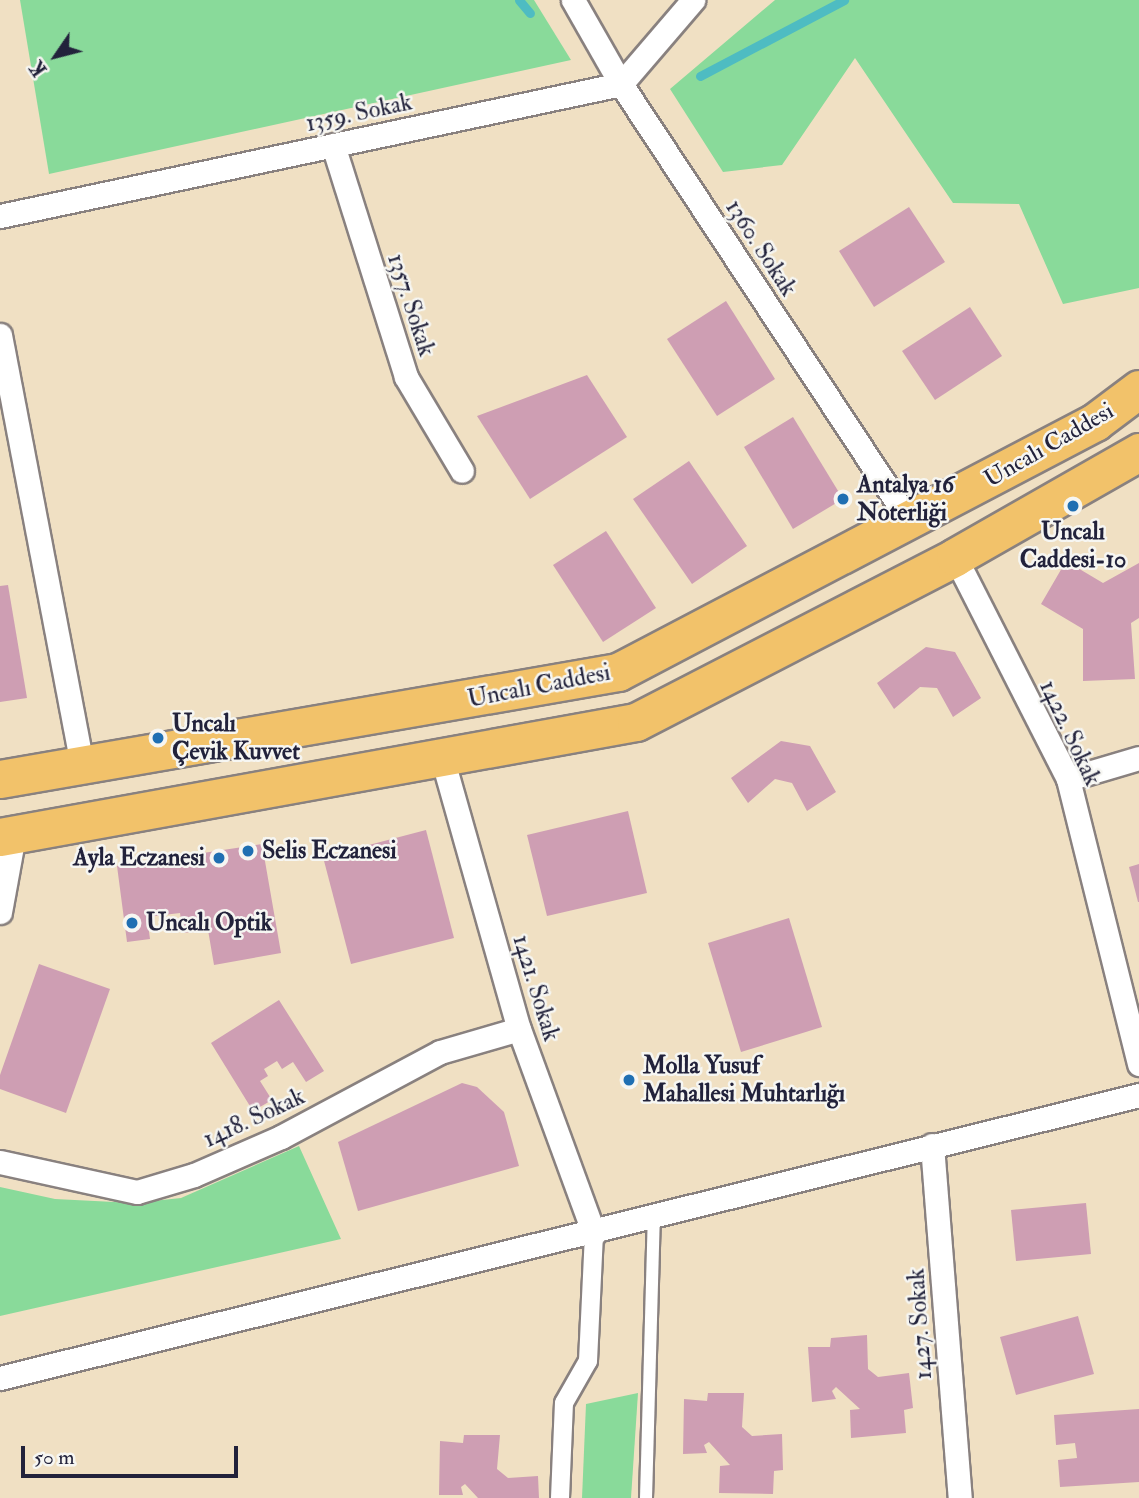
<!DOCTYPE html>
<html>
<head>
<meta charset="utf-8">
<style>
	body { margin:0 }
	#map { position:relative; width:1139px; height:1498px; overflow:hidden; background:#f0e0c3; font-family:"IM FELL Double Pica",serif }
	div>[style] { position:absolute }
	.green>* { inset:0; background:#89da9a }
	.stream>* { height:9px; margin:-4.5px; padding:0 4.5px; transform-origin:4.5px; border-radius:4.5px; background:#4ebcc2 }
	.building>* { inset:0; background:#ce9eb3 }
	.roads { filter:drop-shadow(2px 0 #89817f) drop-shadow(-2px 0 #89817f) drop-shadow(0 2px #89817f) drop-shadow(0 -2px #89817f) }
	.service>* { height:12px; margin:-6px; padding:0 6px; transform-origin:6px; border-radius:6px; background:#fff }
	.pedestrian>* { height:18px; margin:-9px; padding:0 9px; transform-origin:9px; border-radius:9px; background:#fff }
	.minor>* { height:23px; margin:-11.5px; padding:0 11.5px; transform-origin:11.5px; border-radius:11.5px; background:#fff }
	.primary>* { height:37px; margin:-18.5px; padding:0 18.5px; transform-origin:18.5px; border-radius:18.5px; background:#f2c26a }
	.dots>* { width:19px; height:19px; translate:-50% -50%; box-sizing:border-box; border:4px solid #f6f6f2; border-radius:50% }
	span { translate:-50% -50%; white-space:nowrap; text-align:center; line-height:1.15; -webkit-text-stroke:5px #f6f6f2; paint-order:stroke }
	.street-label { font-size:24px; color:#22223b }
	.poi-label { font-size:24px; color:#22223b; font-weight:700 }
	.left { translate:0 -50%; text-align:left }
	.right { translate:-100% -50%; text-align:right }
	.north { position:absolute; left:21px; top:21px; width:70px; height:70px; -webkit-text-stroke:5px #f6f6f2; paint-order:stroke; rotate:235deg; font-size:19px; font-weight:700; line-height:28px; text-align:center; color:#22223b }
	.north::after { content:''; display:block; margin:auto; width:24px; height:32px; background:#22223b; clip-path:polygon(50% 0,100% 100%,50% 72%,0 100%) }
	.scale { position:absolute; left:21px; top:1446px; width:217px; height:32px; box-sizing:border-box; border:4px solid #22223b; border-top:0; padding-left:9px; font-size:21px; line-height:24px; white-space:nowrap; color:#22223b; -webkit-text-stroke:5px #f6f6f2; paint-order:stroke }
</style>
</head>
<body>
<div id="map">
	<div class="green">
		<div style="clip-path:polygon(20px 0,534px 0,571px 60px,49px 174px)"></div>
		<div style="clip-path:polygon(775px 0,1139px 0,1139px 288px,1063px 304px,1019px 204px,953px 203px,855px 58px,782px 165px,723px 172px,670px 89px)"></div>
		<div style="clip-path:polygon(299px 1146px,341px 1239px,0 1316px,0 1187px,55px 1199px,134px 1203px,181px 1198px)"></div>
		<div style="clip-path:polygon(638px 1393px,631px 1498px,582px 1498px,586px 1404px)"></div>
	</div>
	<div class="stream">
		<div style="left:519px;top:0;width:17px;rotate:50deg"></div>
		<div style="left:700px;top:76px;width:163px;rotate:-27.8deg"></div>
	</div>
	<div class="building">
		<div style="clip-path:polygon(909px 207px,945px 262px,874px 307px,839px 251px)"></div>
		<div style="clip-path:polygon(726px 301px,775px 379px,717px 416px,667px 339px)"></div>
		<div style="clip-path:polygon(970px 307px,1002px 356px,935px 400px,902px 351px)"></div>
		<div style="clip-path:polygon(587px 375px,627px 437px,530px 499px,477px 416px)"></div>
		<div style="clip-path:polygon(793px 417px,843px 499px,793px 529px,744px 447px)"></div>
		<div style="clip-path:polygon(689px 461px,747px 546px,692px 584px,633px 499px)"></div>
		<div style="clip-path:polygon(606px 531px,656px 608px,603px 642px,553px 565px)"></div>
		<div style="clip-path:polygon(1066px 561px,1103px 583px,1139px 563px,1139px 618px,1131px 623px,1135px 679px,1083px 681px,1083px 629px,1041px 604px)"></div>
		<div style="clip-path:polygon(8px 585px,27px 698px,0 702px,0 586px)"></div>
		<div style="clip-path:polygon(926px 647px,955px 652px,981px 698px,953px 717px,937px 688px,920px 687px,894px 709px,877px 683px)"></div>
		<div style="clip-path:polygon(781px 741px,810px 746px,836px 792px,807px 811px,792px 783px,775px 779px,748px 803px,731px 778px)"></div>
		<div style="clip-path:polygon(628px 811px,647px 893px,547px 916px,527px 835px)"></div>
		<div style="clip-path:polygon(426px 830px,454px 938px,351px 964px,323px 857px)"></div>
		<div style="clip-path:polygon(262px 844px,281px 953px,214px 965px,208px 930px,183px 933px,180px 913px,147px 917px,150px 939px,127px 942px,117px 866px)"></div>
		<div style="clip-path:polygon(1139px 864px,1139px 902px,1138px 902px,1129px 867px)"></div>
		<div style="clip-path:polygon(789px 918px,822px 1027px,741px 1052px,708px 943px)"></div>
		<div style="clip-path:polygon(39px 964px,110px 989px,66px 1113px,0 1089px,0 1075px)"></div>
		<div style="clip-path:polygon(279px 1000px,324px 1071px,306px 1082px,293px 1062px,282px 1069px,277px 1061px,264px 1069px,268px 1076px,260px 1081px,272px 1100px,253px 1111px,211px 1043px)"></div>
		<div style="clip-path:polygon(462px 1083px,477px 1087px,504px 1112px,519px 1166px,358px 1211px,338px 1142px)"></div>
		<div style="clip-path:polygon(1086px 1203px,1091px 1254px,1016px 1261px,1011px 1210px)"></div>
		<div style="clip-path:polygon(1078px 1316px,1094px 1374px,1016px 1395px,1000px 1337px)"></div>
		<div style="clip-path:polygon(867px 1335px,868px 1369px,878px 1377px,909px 1373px,913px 1408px,904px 1410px,906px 1433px,851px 1438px,850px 1410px,860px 1409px,836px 1387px,832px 1391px,836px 1399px,812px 1402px,808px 1347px,830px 1347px,831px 1338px)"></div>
		<div style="clip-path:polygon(708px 1393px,744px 1393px,742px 1427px,752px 1436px,782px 1434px,783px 1470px,774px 1471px,773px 1494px,719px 1493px,720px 1466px,730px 1465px,709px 1442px,704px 1445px,707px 1453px,683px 1454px,684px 1399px,707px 1401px)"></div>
		<div style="clip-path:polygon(1139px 1409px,1139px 1482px,1060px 1487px,1058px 1460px,1077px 1458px,1075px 1443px,1056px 1445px,1054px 1415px)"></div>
		<div style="clip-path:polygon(464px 1435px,500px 1435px,497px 1469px,508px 1478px,538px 1476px,539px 1498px,478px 1498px,465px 1484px,461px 1487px,463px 1495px,439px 1495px,440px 1441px,463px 1443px)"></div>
	</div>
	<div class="roads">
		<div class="service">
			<div style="left:646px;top:1498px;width:280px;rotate:-88.4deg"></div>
		</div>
		<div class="pedestrian">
			<div style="left:560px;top:1498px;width:95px;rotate:-87.6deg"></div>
			<div style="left:564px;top:1403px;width:48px;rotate:-60.3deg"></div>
			<div style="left:588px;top:1361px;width:127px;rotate:-87.3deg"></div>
		</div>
		<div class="minor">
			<div style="left:573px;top:0;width:97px;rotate:60.3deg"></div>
			<div style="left:621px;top:84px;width:525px;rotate:56.58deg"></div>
			<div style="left:333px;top:145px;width:243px;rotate:72.5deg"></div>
			<div style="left:406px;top:377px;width:109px;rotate:59.2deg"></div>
			<div style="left:0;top:216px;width:635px;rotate:-12deg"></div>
			<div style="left:621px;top:84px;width:111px;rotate:-49.4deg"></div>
			<div style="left:0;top:335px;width:439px;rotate:79.2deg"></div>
			<div style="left:955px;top:557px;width:249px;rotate:63deg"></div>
			<div style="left:1068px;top:779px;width:294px;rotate:76deg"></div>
			<div style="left:441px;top:754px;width:286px;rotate:74.2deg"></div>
			<div style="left:519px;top:1029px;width:218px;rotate:69.9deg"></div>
			<div style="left:1068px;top:779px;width:74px;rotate:-16.5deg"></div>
			<div style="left:0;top:912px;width:78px;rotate:-79.7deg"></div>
			<div style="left:932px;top:1145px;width:354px;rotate:85.5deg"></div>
			<div style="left:0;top:1162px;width:140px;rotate:12.4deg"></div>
			<div style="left:137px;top:1192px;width:59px;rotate:-16.6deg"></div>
			<div style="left:194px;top:1175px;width:95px;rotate:-23.6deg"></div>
			<div style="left:281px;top:1137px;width:180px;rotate:-28.1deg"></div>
			<div style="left:440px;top:1052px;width:82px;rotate:-16.2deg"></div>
			<div style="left:0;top:1378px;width:1174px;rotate:-13.95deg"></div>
		</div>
		<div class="primary">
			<div style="left:0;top:779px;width:627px;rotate:-9.82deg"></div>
			<div style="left:618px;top:672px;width:539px;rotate:-27.66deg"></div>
			<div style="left:1095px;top:422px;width:55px;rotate:-36.9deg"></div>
			<div style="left:0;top:837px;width:646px;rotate:-10.25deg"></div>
			<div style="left:636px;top:722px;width:359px;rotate:-27.3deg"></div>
			<div style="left:955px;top:557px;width:212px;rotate:-29.7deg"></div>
		</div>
	</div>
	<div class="dots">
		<div style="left:843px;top:499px;background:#1f6fb2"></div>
		<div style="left:1073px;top:506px;background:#1f6fb2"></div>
		<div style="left:158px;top:738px;background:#1f6fb2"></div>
		<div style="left:248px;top:851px;background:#1f6fb2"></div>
		<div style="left:219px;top:858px;background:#1f6fb2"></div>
		<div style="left:132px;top:923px;background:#1f6fb2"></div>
		<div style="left:629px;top:1080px;background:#1f6fb2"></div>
	</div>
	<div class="street-label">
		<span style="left:359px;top:113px;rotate:-12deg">1359. Sokak</span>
		<span style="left:761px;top:248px;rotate:57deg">1360. Sokak</span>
		<span style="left:411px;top:305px;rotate:72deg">1357. Sokak</span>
		<span style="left:1049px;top:445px;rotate:-30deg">Uncalı Caddesi</span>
		<span style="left:539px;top:686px;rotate:-11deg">Uncalı Caddesi</span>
		<span style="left:1070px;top:733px;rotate:65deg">1422. Sokak</span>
		<span style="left:536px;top:988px;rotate:73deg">1421. Sokak</span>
		<span style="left:254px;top:1118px;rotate:-25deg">1418. Sokak</span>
		<span style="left:920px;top:1324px;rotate:-94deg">1427. Sokak</span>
	</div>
	<div class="poi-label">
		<span class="left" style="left:857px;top:499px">Antalya 16<br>Noterliği</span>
		<span style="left:1073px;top:546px">Uncalı<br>Caddesi-10</span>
		<span class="left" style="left:172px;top:738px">Uncalı<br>Çevik Kuvvet</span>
		<span class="left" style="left:262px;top:851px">Selis Eczanesi</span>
		<span class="right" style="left:205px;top:858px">Ayla Eczanesi</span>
		<span class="left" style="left:146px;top:923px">Uncalı Optik</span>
		<span class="left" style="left:643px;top:1080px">Molla Yusuf<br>Mahallesi Muhtarlığı</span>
	</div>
	<div class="north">K</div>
	<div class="scale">50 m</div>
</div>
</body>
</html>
